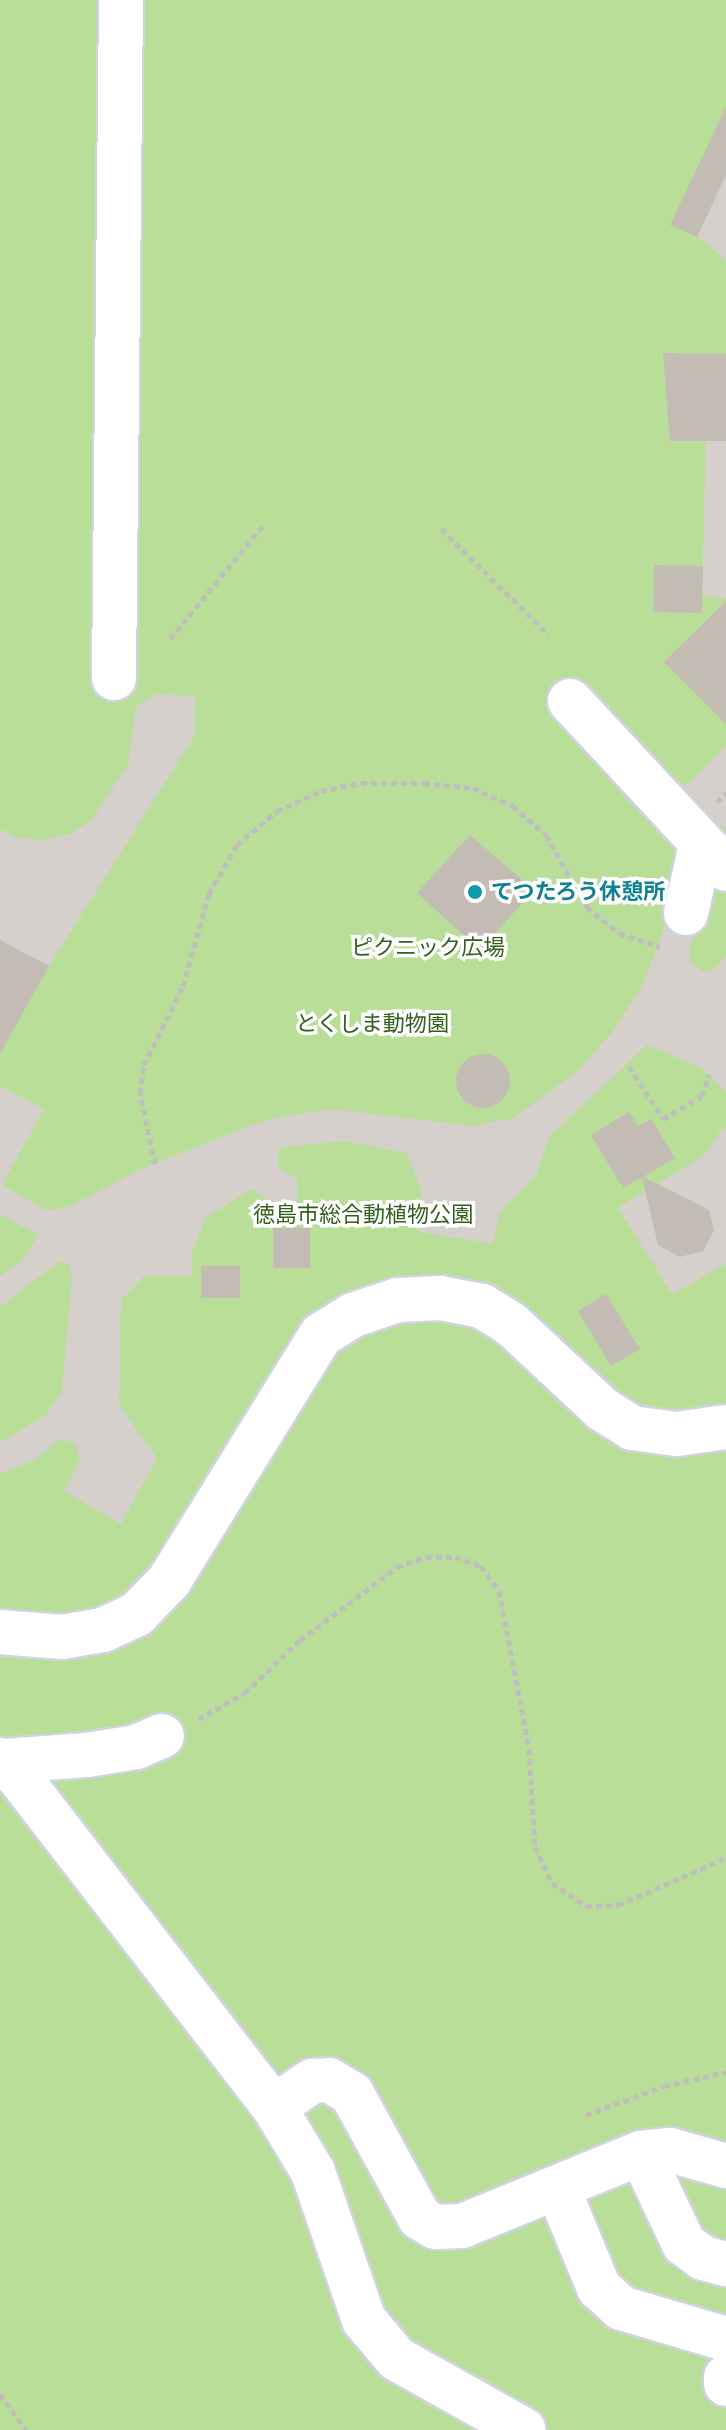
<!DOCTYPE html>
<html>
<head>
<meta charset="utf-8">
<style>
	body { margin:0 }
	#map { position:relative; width:726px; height:2430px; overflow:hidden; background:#e9e0d9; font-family:Mulish,"Noto Sans JP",sans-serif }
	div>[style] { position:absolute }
	.green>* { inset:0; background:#b8de98 }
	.plaza>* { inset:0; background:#d6d0cc }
	.building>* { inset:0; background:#c2bcb5 }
	.round { border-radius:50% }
	.path>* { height:5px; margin-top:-2.5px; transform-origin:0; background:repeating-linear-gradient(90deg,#bebebe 0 6px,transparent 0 10px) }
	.roads { filter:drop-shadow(2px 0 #cfd4e0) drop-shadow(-2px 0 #cfd4e0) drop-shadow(0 2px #cfd4e0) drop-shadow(0 -2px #cfd4e0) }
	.minor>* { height:44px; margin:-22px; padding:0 22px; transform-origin:22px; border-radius:22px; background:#fff }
	.dots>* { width:22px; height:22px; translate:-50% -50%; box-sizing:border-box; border:4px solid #fff; border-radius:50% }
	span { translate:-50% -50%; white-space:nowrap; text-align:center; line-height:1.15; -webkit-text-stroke:7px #fff; paint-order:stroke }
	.culture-label { font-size:22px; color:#0d838f; font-weight:700 }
	.left { translate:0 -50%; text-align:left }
	.park-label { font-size:22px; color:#335f1c }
</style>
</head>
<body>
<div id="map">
	<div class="green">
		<div style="clip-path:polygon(0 0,726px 0,726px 2430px,0 2430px)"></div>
	</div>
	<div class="plaza">
		<div style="clip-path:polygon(726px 175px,726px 260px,697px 237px)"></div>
		<div style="clip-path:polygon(706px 441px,726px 441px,726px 599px,702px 594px)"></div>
		<div style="clip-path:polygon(156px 694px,195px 696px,195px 735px,49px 966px,0 957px,0 829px,15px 837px,42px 840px,70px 834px,91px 820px,128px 765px,136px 707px)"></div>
		<div style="clip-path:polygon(726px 746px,726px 831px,684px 787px)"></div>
		<div style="clip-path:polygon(671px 910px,701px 918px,689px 949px,692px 965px,705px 972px,715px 969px,726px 955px,726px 1092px,702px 1068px,647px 1045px,550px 1136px,536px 1175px,500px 1212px,493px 1244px,420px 1232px,421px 1190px,407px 1153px,345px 1141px,281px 1147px,277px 1159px,281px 1170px,297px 1178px,297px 1210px,279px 1208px,252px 1189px,205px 1218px,192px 1253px,192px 1276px,144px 1276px,121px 1300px,119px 1405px,157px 1458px,121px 1524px,64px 1491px,80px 1460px,74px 1442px,59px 1440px,34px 1460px,0 1474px,0 1443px,47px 1414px,62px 1390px,72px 1277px,69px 1265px,60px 1261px,0 1307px,0 1276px,26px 1257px,38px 1235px,0 1214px,0 1086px,44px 1109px,2px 1185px,45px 1210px,66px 1208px,139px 1170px,268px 1119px,331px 1109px,473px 1126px,514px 1118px,576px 1072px,613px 1031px,642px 986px)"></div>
		<div style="clip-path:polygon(721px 1129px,726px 1129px,726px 1264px,672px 1294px,618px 1208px,706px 1154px)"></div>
	</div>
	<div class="building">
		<div style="clip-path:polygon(726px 107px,726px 175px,697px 237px,670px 225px)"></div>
		<div style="clip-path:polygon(663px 353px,726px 354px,726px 441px,670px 441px)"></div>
		<div style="clip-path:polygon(654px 565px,703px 566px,702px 613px,653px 612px)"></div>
		<div style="clip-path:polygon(726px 601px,726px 724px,664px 662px)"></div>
		<div style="clip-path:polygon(470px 835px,534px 890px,480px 950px,417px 893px)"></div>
		<div style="clip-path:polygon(0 940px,49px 966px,0 1054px)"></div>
		<div class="round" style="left:456px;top:1054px;width:54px;height:54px"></div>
		<div style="clip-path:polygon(629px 1112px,638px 1126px,651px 1119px,675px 1158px,643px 1177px,709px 1210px,714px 1230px,703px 1251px,680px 1257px,658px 1245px,642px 1177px,623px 1188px,591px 1135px)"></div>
		<div style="clip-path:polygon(273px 1228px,310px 1228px,310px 1268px,273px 1268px)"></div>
		<div style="clip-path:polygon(201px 1266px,240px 1266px,240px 1298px,201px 1298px)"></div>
		<div style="clip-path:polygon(606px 1294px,640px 1349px,611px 1366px,578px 1311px)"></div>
	</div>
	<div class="path">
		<div style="left:441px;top:529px;width:151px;rotate:44.5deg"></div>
		<div style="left:170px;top:639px;width:150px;rotate:-50.7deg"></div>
		<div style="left:717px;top:802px;width:13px;rotate:-45deg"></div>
		<div style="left:629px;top:1066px;width:63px;rotate:57.3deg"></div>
		<div style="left:663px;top:1119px;width:45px;rotate:-30.5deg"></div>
		<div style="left:702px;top:1096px;width:23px;rotate:-72deg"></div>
		<div style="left:155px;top:1164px;width:73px;rotate:-101.9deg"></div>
		<div style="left:140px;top:1093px;width:28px;rotate:-82deg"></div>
		<div style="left:144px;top:1065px;width:88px;rotate:-63.7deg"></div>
		<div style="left:183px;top:986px;width:96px;rotate:-74.2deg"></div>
		<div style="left:209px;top:894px;width:56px;rotate:-60.3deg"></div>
		<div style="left:237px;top:845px;width:52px;rotate:-40.4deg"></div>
		<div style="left:277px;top:811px;width:48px;rotate:-24.4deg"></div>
		<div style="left:321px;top:791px;width:41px;rotate:-11.3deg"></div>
		<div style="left:361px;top:783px;width:63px"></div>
		<div style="left:424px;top:783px;width:49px;rotate:5.8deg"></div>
		<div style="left:473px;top:788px;width:44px;rotate:24.2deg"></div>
		<div style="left:513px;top:806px;width:44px;rotate:41.3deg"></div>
		<div style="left:546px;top:835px;width:83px;rotate:60.3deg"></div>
		<div style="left:587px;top:907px;width:41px;rotate:39.1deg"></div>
		<div style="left:619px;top:933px;width:43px;rotate:18.9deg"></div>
		<div style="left:198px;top:1719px;width:54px;rotate:-29deg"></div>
		<div style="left:245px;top:1693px;width:76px;rotate:-43.9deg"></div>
		<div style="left:300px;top:1640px;width:121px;rotate:-37deg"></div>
		<div style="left:397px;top:1567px;width:31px;rotate:-19deg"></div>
		<div style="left:426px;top:1557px;width:29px"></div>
		<div style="left:455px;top:1557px;width:28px;rotate:19deg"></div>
		<div style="left:481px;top:1566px;width:31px;rotate:54deg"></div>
		<div style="left:499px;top:1591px;width:161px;rotate:79.2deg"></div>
		<div style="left:529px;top:1749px;width:98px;rotate:86.5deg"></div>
		<div style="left:535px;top:1847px;width:40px;rotate:65deg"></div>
		<div style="left:552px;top:1883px;width:41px;rotate:34.1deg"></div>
		<div style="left:586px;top:1906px;width:32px;rotate:-2deg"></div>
		<div style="left:618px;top:1905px;width:118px;rotate:-23.5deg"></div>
		<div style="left:586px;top:2115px;width:83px;rotate:-20.4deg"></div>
		<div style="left:664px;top:2086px;width:64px;rotate:-12.7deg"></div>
		<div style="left:0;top:2394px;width:44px;rotate:54.2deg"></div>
	</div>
	<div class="roads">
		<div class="minor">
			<div style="left:114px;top:678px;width:678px;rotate:-89.41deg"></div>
			<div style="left:570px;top:701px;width:229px;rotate:47.1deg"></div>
			<div style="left:686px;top:913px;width:70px;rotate:-77.6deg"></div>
			<div style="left:0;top:1632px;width:62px;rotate:4.6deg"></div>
			<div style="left:62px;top:1637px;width:42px;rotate:-9.7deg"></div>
			<div style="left:103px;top:1630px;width:38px;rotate:-25deg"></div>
			<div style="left:137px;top:1614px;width:46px;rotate:-45.9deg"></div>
			<div style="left:169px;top:1581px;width:289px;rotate:-58.3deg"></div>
			<div style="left:321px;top:1335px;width:38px;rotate:-32deg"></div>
			<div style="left:353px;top:1315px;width:47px;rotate:-18.4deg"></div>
			<div style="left:398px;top:1300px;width:42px;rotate:-2.7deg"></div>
			<div style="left:440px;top:1298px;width:43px;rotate:10.8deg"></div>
			<div style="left:482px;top:1306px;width:34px;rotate:32deg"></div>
			<div style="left:511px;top:1324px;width:125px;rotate:43deg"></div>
			<div style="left:602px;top:1409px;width:36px;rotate:32deg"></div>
			<div style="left:632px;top:1428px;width:45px;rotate:7.6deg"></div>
			<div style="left:677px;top:1434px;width:49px;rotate:-8.1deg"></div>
			<div style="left:0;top:1760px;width:24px;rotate:42deg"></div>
			<div style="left:18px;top:1776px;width:418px;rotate:52.3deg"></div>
			<div style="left:274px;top:2107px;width:76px;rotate:59deg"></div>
			<div style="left:313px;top:2172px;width:157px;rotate:71deg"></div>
			<div style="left:364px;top:2320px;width:51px;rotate:49.8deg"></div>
			<div style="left:397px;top:2359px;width:145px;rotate:29.2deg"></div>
			<div style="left:4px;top:1761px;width:83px;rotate:-4.1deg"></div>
			<div style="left:87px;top:1755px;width:50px;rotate:-9.3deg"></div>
			<div style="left:136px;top:1747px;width:28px;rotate:-23deg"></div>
			<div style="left:274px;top:2107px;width:46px;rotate:-34.4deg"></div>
			<div style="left:312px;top:2081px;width:17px;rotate:-3deg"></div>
			<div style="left:329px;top:2080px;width:27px;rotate:31deg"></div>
			<div style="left:352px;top:2094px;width:141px;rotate:61.3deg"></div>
			<div style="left:420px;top:2218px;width:17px;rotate:31deg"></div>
			<div style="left:435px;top:2227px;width:27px;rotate:-2deg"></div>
			<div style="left:462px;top:2226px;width:193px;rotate:-22.2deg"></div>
			<div style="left:641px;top:2153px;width:101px;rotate:64.7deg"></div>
			<div style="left:684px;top:2244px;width:24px;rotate:36deg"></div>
			<div style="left:703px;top:2258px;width:24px;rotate:15deg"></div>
			<div style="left:641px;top:2153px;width:29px;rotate:-6deg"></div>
			<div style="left:670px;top:2150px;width:58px;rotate:15.9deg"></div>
			<div style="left:558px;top:2189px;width:107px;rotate:67.5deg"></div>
			<div style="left:599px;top:2288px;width:30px;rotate:42deg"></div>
			<div style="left:621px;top:2308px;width:109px;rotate:16.4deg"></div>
			<div style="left:726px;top:2377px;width:7px;rotate:90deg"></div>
		</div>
	</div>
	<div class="dots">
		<div style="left:475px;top:892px;background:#0f9aa8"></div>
	</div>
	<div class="culture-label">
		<span class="left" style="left:491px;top:892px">てつたろう休憩所</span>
	</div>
	<div class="park-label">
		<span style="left:428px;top:948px">ピクニック広場</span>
		<span style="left:372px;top:1024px">とくしま動物園</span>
		<span style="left:363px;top:1215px">徳島市総合動植物公園</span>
	</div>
</div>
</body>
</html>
